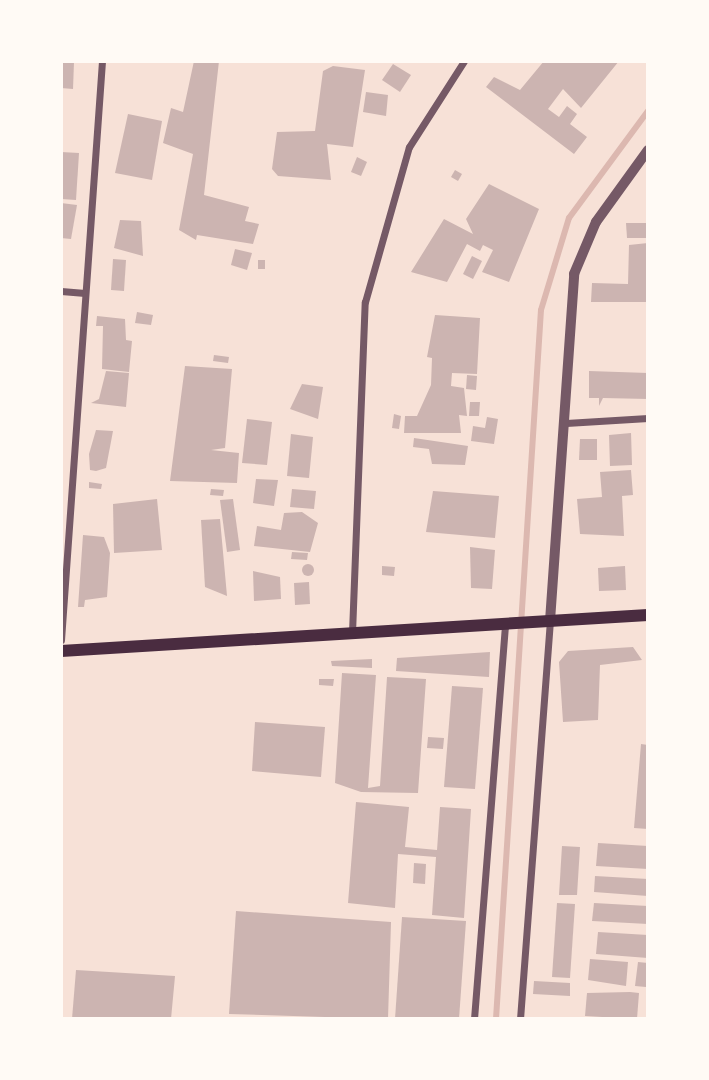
<!DOCTYPE html>
<html>
<head>
<meta charset="utf-8">
<style>
	body { margin:0 }
	#map { position:relative; width:709px; height:1080px; overflow:hidden; background:#f7e1d7; font-family:"Work Sans",sans-serif }
	div>[style] { position:absolute }
	.stream>* { height:6px; margin:-3px; padding:0 3px; transform-origin:3px; border-radius:3px; background:#dcb8b0 }
	.building>* { inset:0; background:#ccb4b1 }
	.round { border-radius:50% }
	.minor>* { height:7px; margin:-3.5px; padding:0 3.5px; transform-origin:3.5px; border-radius:3.5px; background:#755966 }
	.tertiary>* { height:10px; margin:-5px; padding:0 5px; transform-origin:5px; border-radius:5px; background:#755966 }
	.primary>* { height:12px; margin:-6px; padding:0 6px; transform-origin:6px; border-radius:6px; background:#4a2c40 }
	span { translate:-50% -50%; white-space:nowrap; text-align:center; line-height:1.15; -webkit-text-stroke:7px #fffaf5; paint-order:stroke }
	.frame { position:absolute; inset:0; border:63px solid #fffaf5; pointer-events:none }
</style>
</head>
<body>
<div id="map">
	<div class="stream">
		<div style="left:496px;top:1019px;width:710px;rotate:-86.37deg"></div>
		<div style="left:541px;top:310px;width:96px;rotate:-73.1deg"></div>
		<div style="left:569px;top:218px;width:133px;rotate:-53.6deg"></div>
	</div>
	<div class="building">
		<div style="clip-path:polygon(61px 61px,74px 62px,73px 89px,61px 88px)"></div>
		<div style="clip-path:polygon(194px 61px,219px 61px,204px 195px,249px 207px,245px 221px,259px 224px,253px 244px,197px 235px,196px 240px,179px 230px,193px 154px,163px 143px,171px 108px,183px 112px)"></div>
		<div style="clip-path:polygon(544px 61px,619px 61px,581px 108px,563px 89px,548px 109px,559px 117px,567px 106px,577px 114px,570px 124px,587px 137px,574px 154px,486px 87px,494px 77px,520px 90px)"></div>
		<div style="clip-path:polygon(393px 64px,411px 75px,400px 92px,382px 80px)"></div>
		<div style="clip-path:polygon(333px 66px,365px 70px,353px 147px,327px 144px,331px 180px,278px 176px,272px 169px,277px 132px,315px 131px,323px 71px)"></div>
		<div style="clip-path:polygon(366px 92px,388px 95px,386px 116px,363px 112px)"></div>
		<div style="clip-path:polygon(128px 114px,162px 121px,152px 180px,115px 173px)"></div>
		<div style="clip-path:polygon(61px 152px,79px 153px,76px 200px,61px 199px)"></div>
		<div style="clip-path:polygon(357px 157px,367px 162px,361px 176px,351px 172px)"></div>
		<div style="clip-path:polygon(455px 170px,462px 174px,458px 181px,451px 177px)"></div>
		<div style="clip-path:polygon(489px 184px,539px 209px,509px 282px,482px 272px,493px 250px,483px 245px,480px 251px,467px 244px,447px 282px,411px 272px,444px 219px,473px 234px,466px 219px)"></div>
		<div style="clip-path:polygon(61px 203px,77px 205px,71px 239px,61px 238px)"></div>
		<div style="clip-path:polygon(120px 220px,141px 221px,143px 256px,114px 248px)"></div>
		<div style="clip-path:polygon(626px 223px,648px 223px,648px 238px,627px 238px)"></div>
		<div style="clip-path:polygon(648px 243px,648px 302px,591px 302px,592px 283px,628px 284px,629px 245px)"></div>
		<div style="clip-path:polygon(235px 249px,252px 253px,247px 270px,231px 265px)"></div>
		<div style="clip-path:polygon(472px 256px,482px 261px,473px 279px,463px 274px)"></div>
		<div style="clip-path:polygon(113px 259px,126px 260px,124px 291px,111px 290px)"></div>
		<div style="clip-path:polygon(258px 260px,265px 260px,265px 269px,258px 269px)"></div>
		<div style="clip-path:polygon(137px 312px,153px 315px,151px 325px,135px 323px)"></div>
		<div style="clip-path:polygon(435px 315px,480px 318px,477px 374px,452px 373px,451px 386px,464px 388px,467px 416px,459px 415px,461px 433px,404px 433px,405px 416px,417px 416px,431px 385px,432px 358px,427px 357px)"></div>
		<div style="clip-path:polygon(97px 316px,125px 319px,126px 340px,132px 341px,129px 372px,102px 369px,103px 326px,96px 326px)"></div>
		<div style="clip-path:polygon(214px 355px,229px 357px,228px 363px,213px 361px)"></div>
		<div style="clip-path:polygon(185px 366px,232px 369px,225px 448px,211px 450px,239px 453px,237px 483px,170px 481px)"></div>
		<div style="clip-path:polygon(106px 371px,129px 373px,126px 407px,91px 403px,99px 399px)"></div>
		<div style="clip-path:polygon(589px 371px,648px 373px,648px 399px,603px 398px,599px 406px,599px 398px,589px 398px)"></div>
		<div style="clip-path:polygon(467px 375px,477px 376px,476px 390px,466px 389px)"></div>
		<div style="clip-path:polygon(302px 384px,323px 387px,318px 419px,290px 409px)"></div>
		<div style="clip-path:polygon(470px 402px,480px 402px,479px 416px,469px 416px)"></div>
		<div style="clip-path:polygon(394px 414px,401px 416px,399px 429px,392px 428px)"></div>
		<div style="clip-path:polygon(487px 417px,498px 419px,494px 444px,471px 441px,473px 426px,485px 428px)"></div>
		<div style="clip-path:polygon(247px 419px,272px 422px,267px 465px,242px 463px)"></div>
		<div style="clip-path:polygon(96px 430px,113px 431px,106px 468px,96px 471px,90px 470px,89px 454px)"></div>
		<div style="clip-path:polygon(631px 433px,632px 465px,610px 466px,609px 435px)"></div>
		<div style="clip-path:polygon(291px 434px,313px 437px,309px 478px,287px 476px)"></div>
		<div style="clip-path:polygon(414px 438px,468px 446px,465px 465px,432px 464px,429px 449px,413px 447px)"></div>
		<div style="clip-path:polygon(580px 439px,597px 439px,597px 460px,579px 460px)"></div>
		<div style="clip-path:polygon(631px 470px,633px 495px,622px 496px,624px 536px,580px 534px,577px 499px,602px 497px,600px 472px)"></div>
		<div style="clip-path:polygon(256px 479px,278px 480px,274px 506px,253px 503px)"></div>
		<div style="clip-path:polygon(89px 482px,102px 484px,101px 489px,89px 488px)"></div>
		<div style="clip-path:polygon(211px 489px,224px 490px,223px 496px,210px 495px)"></div>
		<div style="clip-path:polygon(292px 489px,316px 491px,314px 509px,290px 507px)"></div>
		<div style="clip-path:polygon(433px 491px,499px 496px,495px 538px,426px 532px)"></div>
		<div style="clip-path:polygon(157px 499px,162px 550px,114px 553px,113px 504px)"></div>
		<div style="clip-path:polygon(233px 499px,240px 550px,227px 552px,220px 500px)"></div>
		<div style="clip-path:polygon(302px 512px,318px 523px,310px 552px,254px 546px,257px 526px,281px 530px,284px 513px)"></div>
		<div style="clip-path:polygon(220px 519px,227px 596px,205px 587px,201px 520px)"></div>
		<div style="clip-path:polygon(83px 535px,104px 537px,110px 553px,107px 597px,85px 600px,84px 607px,78px 607px)"></div>
		<div style="clip-path:polygon(470px 547px,495px 550px,492px 589px,471px 588px)"></div>
		<div style="clip-path:polygon(292px 552px,308px 553px,307px 560px,291px 559px)"></div>
		<div class="round" style="left:302px;top:564px;width:12px;height:12px"></div>
		<div style="clip-path:polygon(382px 566px,395px 567px,394px 576px,382px 575px)"></div>
		<div style="clip-path:polygon(625px 566px,626px 590px,599px 591px,598px 568px)"></div>
		<div style="clip-path:polygon(253px 571px,280px 577px,281px 599px,254px 601px)"></div>
		<div style="clip-path:polygon(309px 582px,310px 604px,295px 605px,294px 583px)"></div>
		<div style="clip-path:polygon(633px 647px,642px 660px,600px 665px,598px 720px,563px 722px,559px 662px,568px 651px)"></div>
		<div style="clip-path:polygon(490px 652px,489px 677px,396px 671px,397px 658px)"></div>
		<div style="clip-path:polygon(372px 659px,372px 668px,332px 666px,331px 661px)"></div>
		<div style="clip-path:polygon(342px 673px,376px 675px,368px 788px,380px 786px,387px 677px,426px 679px,418px 793px,361px 792px,335px 783px)"></div>
		<div style="clip-path:polygon(319px 679px,334px 679px,333px 686px,319px 685px)"></div>
		<div style="clip-path:polygon(452px 686px,483px 688px,475px 789px,444px 787px)"></div>
		<div style="clip-path:polygon(255px 722px,325px 727px,321px 777px,252px 771px)"></div>
		<div style="clip-path:polygon(428px 737px,444px 738px,443px 749px,427px 748px)"></div>
		<div style="clip-path:polygon(641px 744px,648px 745px,648px 829px,634px 828px)"></div>
		<div style="clip-path:polygon(356px 802px,409px 807px,405px 847px,437px 850px,440px 807px,471px 809px,464px 918px,432px 915px,436px 857px,398px 854px,395px 908px,348px 903px)"></div>
		<div style="clip-path:polygon(598px 843px,648px 846px,648px 869px,596px 866px)"></div>
		<div style="clip-path:polygon(562px 846px,580px 847px,577px 895px,559px 895px)"></div>
		<div style="clip-path:polygon(414px 863px,426px 864px,425px 884px,413px 883px)"></div>
		<div style="clip-path:polygon(595px 876px,648px 879px,648px 896px,594px 892px)"></div>
		<div style="clip-path:polygon(557px 903px,575px 904px,570px 978px,552px 977px)"></div>
		<div style="clip-path:polygon(594px 903px,648px 906px,648px 924px,592px 921px)"></div>
		<div style="clip-path:polygon(236px 911px,391px 922px,388px 1019px,229px 1014px)"></div>
		<div style="clip-path:polygon(402px 917px,466px 921px,459px 1019px,395px 1019px)"></div>
		<div style="clip-path:polygon(598px 932px,648px 935px,648px 958px,596px 954px)"></div>
		<div style="clip-path:polygon(590px 959px,628px 962px,626px 986px,588px 980px)"></div>
		<div style="clip-path:polygon(638px 962px,648px 963px,646px 987px,635px 986px)"></div>
		<div style="clip-path:polygon(76px 970px,175px 976px,171px 1019px,72px 1019px)"></div>
		<div style="clip-path:polygon(534px 981px,570px 983px,570px 996px,533px 994px)"></div>
		<div style="clip-path:polygon(630px 992px,639px 993px,637px 1019px,585px 1016px,587px 993px)"></div>
	</div>
	<div class="minor">
		<div style="left:61px;top:291px;width:24px;rotate:5deg"></div>
		<div style="left:566px;top:423px;width:82px;rotate:-3.5deg"></div>
		<div style="left:352px;top:633px;width:331px;rotate:-87.8deg"></div>
		<div style="left:365px;top:302px;width:161px;rotate:-74.2deg"></div>
		<div style="left:409px;top:147px;width:102px;rotate:-57.4deg"></div>
		<div style="left:61px;top:640px;width:580px;rotate:-85.95deg"></div>
		<div style="left:474px;top:1019px;width:396px;rotate:-85.5deg"></div>
		<div style="left:520px;top:1019px;width:399px;rotate:-85.7deg"></div>
	</div>
	<div class="tertiary">
		<div style="left:550px;top:621px;width:348px;rotate:-86deg"></div>
		<div style="left:574px;top:274px;width:56px;rotate:-67.1deg"></div>
		<div style="left:596px;top:222px;width:89px;rotate:-54.2deg"></div>
	</div>
	<div class="primary">
		<div style="left:61px;top:651px;width:588px;rotate:-3.51deg"></div>
	</div>
	<div class="frame"></div>
</div>
</body>
</html>
